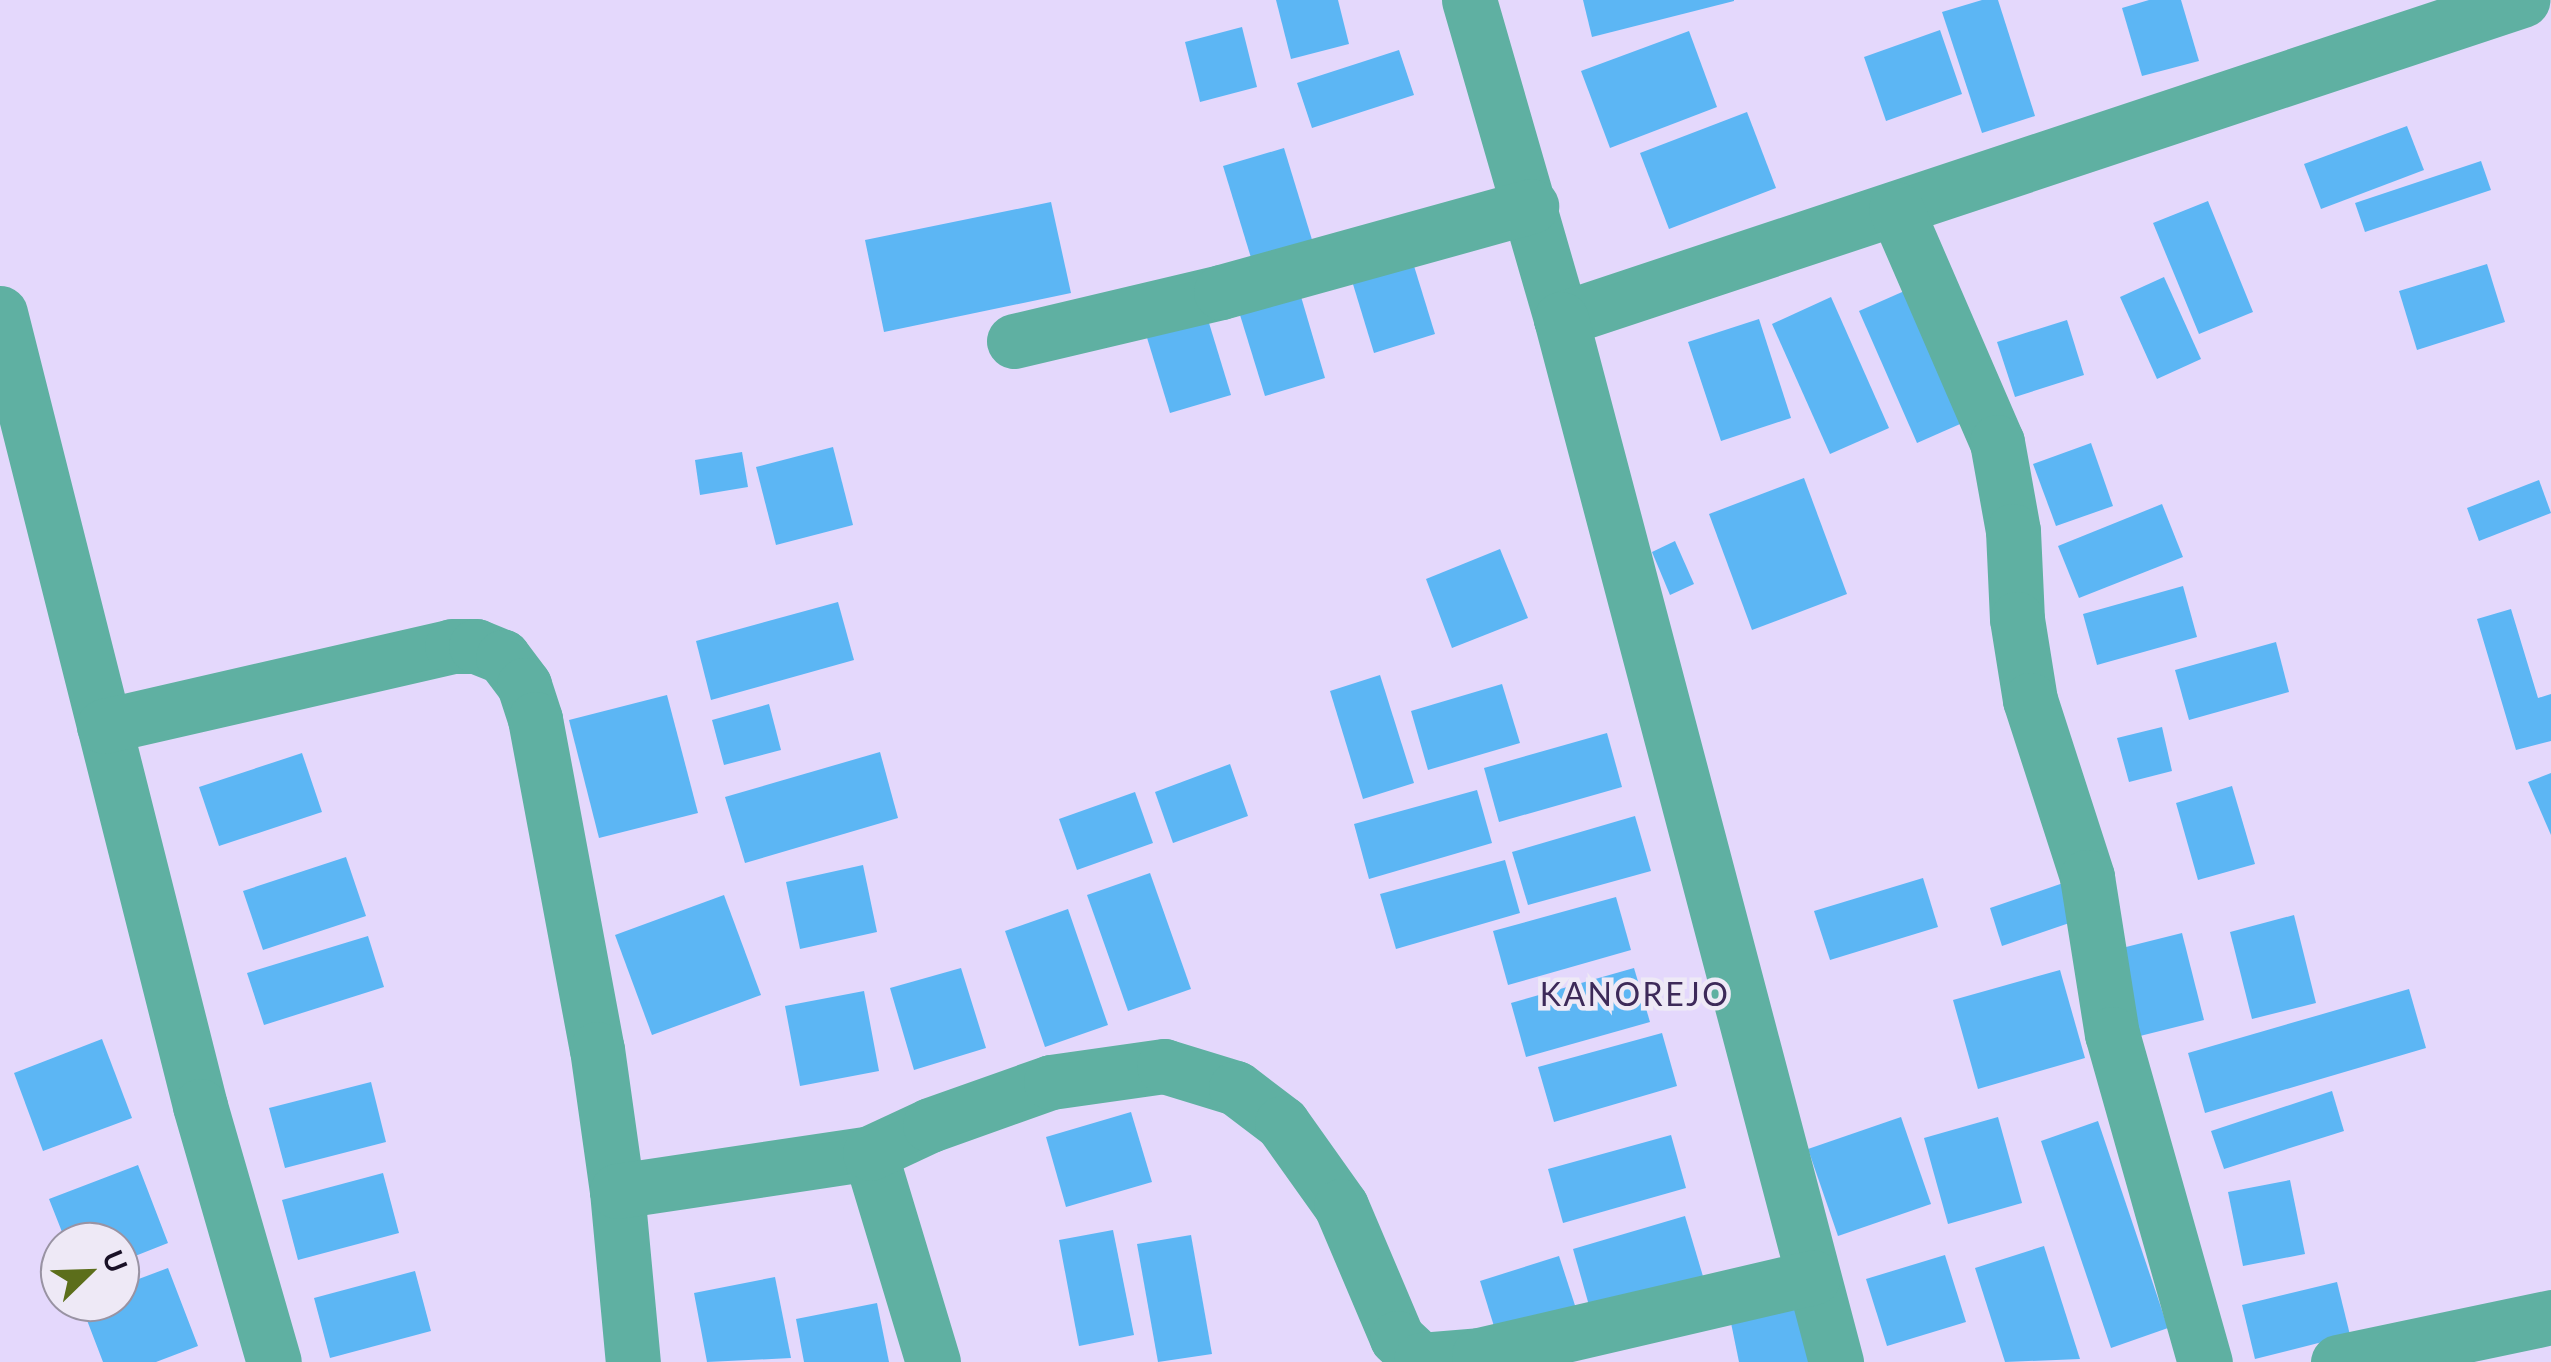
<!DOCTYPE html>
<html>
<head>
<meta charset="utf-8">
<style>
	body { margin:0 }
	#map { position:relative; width:2551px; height:1362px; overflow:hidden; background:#e4d8fc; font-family:Lato,sans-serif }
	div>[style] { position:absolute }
	.building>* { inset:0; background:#5cb6f4 }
	.street>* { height:55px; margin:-27.5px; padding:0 27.5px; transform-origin:27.5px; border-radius:27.5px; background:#5fb0a2 }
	span { translate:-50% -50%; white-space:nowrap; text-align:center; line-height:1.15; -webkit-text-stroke:9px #eee9f6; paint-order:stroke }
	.quarter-label { font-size:32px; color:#3d2a59; letter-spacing:2.5px }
	.north { position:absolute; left:40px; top:1222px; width:100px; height:100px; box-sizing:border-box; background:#eee9f6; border:2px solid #9993a3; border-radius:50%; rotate:67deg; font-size:28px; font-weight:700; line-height:40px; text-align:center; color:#191126 }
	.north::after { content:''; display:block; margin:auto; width:35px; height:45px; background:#5c6e1b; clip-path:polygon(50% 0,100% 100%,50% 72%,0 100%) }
</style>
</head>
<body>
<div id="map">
	<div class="building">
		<div style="clip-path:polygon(1276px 0,1338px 0,1349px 44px,1291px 59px)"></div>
		<div style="clip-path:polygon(1583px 0,1734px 0,1734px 1px,1592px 37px)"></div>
		<div style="clip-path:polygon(1982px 0,1998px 0,2035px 116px,1982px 133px,1942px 12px)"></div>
		<div style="clip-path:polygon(2149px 0,2181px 0,2199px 61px,2142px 76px,2122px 8px)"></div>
		<div style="clip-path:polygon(1242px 27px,1257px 87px,1200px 102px,1185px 42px)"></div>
		<div style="clip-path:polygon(1940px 30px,1962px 94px,1886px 121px,1864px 57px)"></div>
		<div style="clip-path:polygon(1689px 31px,1717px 107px,1610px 148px,1581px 71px)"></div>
		<div style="clip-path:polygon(1399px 50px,1414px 95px,1312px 128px,1297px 83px)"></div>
		<div style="clip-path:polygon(1747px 112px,1776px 188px,1669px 229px,1640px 153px)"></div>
		<div style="clip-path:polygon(2407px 126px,2424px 170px,2321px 209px,2304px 164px)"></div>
		<div style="clip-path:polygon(1284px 148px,1313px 243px,1252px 261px,1223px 166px)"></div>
		<div style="clip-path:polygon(2481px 161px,2491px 190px,2365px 232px,2355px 203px)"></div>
		<div style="clip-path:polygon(2208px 201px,2253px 312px,2199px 334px,2153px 223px)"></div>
		<div style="clip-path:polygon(1051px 202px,1071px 293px,884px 332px,865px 240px)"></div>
		<div style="clip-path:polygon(1406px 240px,1435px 334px,1374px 353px,1345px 258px)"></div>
		<div style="clip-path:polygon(2487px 264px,2505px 322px,2417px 350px,2399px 291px)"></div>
		<div style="clip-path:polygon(2164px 277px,2201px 359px,2157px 379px,2120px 297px)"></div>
		<div style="clip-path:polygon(1297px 283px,1325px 378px,1265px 396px,1236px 302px)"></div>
		<div style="clip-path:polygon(1918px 285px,1976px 417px,1917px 443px,1859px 311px)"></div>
		<div style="clip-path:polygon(1831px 297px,1889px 428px,1830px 454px,1772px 324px)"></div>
		<div style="clip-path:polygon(1202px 300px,1231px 395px,1170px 413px,1141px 318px)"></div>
		<div style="clip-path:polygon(1759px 319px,1791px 418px,1721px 441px,1688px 342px)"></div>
		<div style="clip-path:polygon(2067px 320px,2084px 375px,2015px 397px,1997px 342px)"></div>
		<div style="clip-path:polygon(2091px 443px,2113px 506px,2056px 526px,2033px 464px)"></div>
		<div style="clip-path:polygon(833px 447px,853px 525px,776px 545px,756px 467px)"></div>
		<div style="clip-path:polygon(742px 452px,748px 487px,700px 495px,695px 460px)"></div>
		<div style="clip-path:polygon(1804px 478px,1847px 594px,1752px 630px,1709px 514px)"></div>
		<div style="clip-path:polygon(2539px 480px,2551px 513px,2479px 541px,2467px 508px)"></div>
		<div style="clip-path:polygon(2162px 504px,2183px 557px,2079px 598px,2058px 546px)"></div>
		<div style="clip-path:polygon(1675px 541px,1694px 584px,1670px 595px,1652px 552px)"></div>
		<div style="clip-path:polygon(1500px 549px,1528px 618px,1452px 648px,1426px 579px)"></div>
		<div style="clip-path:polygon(2183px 586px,2197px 637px,2097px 665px,2083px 614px)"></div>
		<div style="clip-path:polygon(838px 602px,854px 660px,711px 700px,696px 641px)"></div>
		<div style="clip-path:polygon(2511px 609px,2538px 698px,2551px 694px,2551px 741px,2516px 750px,2477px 619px)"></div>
		<div style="clip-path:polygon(2276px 642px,2289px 692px,2189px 720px,2175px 670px)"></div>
		<div style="clip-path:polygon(1380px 675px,1414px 783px,1363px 799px,1330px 691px)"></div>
		<div style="clip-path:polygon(1502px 684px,1520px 743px,1428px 770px,1411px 711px)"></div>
		<div style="clip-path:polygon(667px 695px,698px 813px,599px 838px,569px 720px)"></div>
		<div style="clip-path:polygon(769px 704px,781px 750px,724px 765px,712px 720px)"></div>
		<div style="clip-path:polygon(2162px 727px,2172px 771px,2129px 782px,2117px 738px)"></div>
		<div style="clip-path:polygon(1607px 733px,1622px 787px,1499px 822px,1484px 768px)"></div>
		<div style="clip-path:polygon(880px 752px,898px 818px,745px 863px,725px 797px)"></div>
		<div style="clip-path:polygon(302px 753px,322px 812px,219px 846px,199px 787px)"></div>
		<div style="clip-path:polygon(1230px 764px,1248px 816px,1173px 843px,1155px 792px)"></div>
		<div style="clip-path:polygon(2551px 773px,2551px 835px,2528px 782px)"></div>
		<div style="clip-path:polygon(2232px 786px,2255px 864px,2198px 880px,2176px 803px)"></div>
		<div style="clip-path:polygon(1477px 790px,1492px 843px,1369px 879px,1354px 824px)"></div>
		<div style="clip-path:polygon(1135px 792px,1153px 843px,1077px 870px,1059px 819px)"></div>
		<div style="clip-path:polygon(1635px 816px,1651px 871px,1528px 905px,1512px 852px)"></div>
		<div style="clip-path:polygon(346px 857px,366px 916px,263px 950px,243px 891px)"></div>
		<div style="clip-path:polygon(1505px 860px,1520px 913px,1396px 949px,1380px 894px)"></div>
		<div style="clip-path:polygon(863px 865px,877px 932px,800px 949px,786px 882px)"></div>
		<div style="clip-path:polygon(1150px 873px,1191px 989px,1128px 1011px,1087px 895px)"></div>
		<div style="clip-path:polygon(1923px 878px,1938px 927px,1830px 960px,1814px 911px)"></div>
		<div style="clip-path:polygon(2072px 880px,2084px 918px,2002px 946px,1990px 908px)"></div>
		<div style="clip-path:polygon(724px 895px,761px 995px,652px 1035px,615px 935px)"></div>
		<div style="clip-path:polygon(1616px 897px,1631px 950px,1508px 985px,1493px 931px)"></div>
		<div style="clip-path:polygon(1068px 909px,1108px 1025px,1045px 1047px,1005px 931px)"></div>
		<div style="clip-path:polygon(2294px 915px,2316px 1003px,2252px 1019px,2230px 932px)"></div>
		<div style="clip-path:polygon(2182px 933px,2204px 1020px,2140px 1036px,2118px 949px)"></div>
		<div style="clip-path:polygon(368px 936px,384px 987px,264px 1025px,247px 973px)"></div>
		<div style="clip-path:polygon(961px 968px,986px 1048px,914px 1070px,890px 988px)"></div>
		<div style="clip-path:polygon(1634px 968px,1650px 1022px,1526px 1057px,1511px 1003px)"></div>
		<div style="clip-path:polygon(2060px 970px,2085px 1058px,1978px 1089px,1953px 1000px)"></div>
		<div style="clip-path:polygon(2409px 989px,2426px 1048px,2205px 1113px,2188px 1053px)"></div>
		<div style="clip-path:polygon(864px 991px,879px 1071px,800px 1086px,785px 1006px)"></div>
		<div style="clip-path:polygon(1662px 1033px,1677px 1086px,1554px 1122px,1538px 1067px)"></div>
		<div style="clip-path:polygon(102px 1039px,132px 1118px,43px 1151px,14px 1073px)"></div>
		<div style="clip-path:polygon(371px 1082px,386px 1142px,285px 1168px,269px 1108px)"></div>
		<div style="clip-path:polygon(2332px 1091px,2344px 1131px,2224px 1169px,2211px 1131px)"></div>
		<div style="clip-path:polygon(1131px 1112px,1152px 1182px,1066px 1207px,1046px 1137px)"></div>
		<div style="clip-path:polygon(1901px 1117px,1931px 1204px,1838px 1236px,1808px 1149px)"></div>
		<div style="clip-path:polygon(1998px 1117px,2022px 1203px,1948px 1224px,1924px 1138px)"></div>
		<div style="clip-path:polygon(2098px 1121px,2168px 1328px,2111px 1348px,2041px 1141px)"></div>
		<div style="clip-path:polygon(1671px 1135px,1686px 1188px,1563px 1223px,1548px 1169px)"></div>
		<div style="clip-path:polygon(138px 1165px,168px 1243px,120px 1262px,120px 1242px,66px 1242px,49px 1199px)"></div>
		<div style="clip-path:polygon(383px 1173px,399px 1233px,298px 1260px,282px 1200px)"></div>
		<div style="clip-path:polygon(2290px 1180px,2305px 1254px,2243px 1266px,2228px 1192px)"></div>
		<div style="clip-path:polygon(1685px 1216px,1705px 1283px,1592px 1316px,1573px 1249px)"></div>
		<div style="clip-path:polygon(1113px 1230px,1134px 1335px,1079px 1346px,1059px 1240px)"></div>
		<div style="clip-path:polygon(1191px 1235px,1212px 1354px,1158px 1362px,1137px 1244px)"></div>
		<div style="clip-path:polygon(2044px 1246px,2080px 1359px,2005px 1362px,1975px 1268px)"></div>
		<div style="clip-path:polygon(1945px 1255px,1966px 1322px,1887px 1346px,1866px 1279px)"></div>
		<div style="clip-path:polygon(1559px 1256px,1581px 1324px,1501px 1349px,1480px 1281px)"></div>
		<div style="clip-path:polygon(168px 1268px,198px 1346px,156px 1362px,103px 1362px,80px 1302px,120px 1302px,120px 1286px)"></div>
		<div style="clip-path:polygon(415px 1271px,431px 1331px,330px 1358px,314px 1298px)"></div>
		<div style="clip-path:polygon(775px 1277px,791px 1358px,707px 1362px,694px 1293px)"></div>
		<div style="clip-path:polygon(2337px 1282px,2350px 1335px,2255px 1359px,2242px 1305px)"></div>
		<div style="clip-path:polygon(1804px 1302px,1817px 1362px,1739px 1362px,1730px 1318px)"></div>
		<div style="clip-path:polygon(877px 1303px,889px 1362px,804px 1362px,796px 1319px)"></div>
	</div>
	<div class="street">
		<div style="left:1469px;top:0;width:332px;rotate:73.9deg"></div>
		<div style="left:1561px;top:319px;width:1013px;rotate:-18.36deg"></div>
		<div style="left:1896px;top:209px;width:254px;rotate:66.6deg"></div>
		<div style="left:1997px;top:442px;width:90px;rotate:79.8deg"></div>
		<div style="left:2013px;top:531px;width:88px;rotate:87.4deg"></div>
		<div style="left:2017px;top:619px;width:82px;rotate:80.9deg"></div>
		<div style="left:2030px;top:700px;width:186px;rotate:72.1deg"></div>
		<div style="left:2087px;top:877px;width:159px;rotate:81deg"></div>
		<div style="left:2112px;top:1034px;width:341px;rotate:74.2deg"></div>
		<div style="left:0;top:313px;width:818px;rotate:75.84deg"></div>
		<div style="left:200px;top:1106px;width:266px;rotate:73.9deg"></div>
		<div style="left:1561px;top:319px;width:1079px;rotate:75.23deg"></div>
		<div style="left:1014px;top:341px;width:213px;rotate:-13.3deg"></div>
		<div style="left:1221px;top:292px;width:322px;rotate:-15.5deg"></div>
		<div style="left:104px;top:726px;width:357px;rotate:-12.9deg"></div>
		<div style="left:452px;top:646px;width:24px"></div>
		<div style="left:476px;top:646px;width:29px;rotate:22deg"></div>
		<div style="left:503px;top:657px;width:35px;rotate:53deg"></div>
		<div style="left:524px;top:685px;width:36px;rotate:72deg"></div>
		<div style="left:535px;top:719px;width:336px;rotate:79.4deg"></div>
		<div style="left:597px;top:1049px;width:143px;rotate:82deg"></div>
		<div style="left:617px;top:1191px;width:172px;rotate:84.7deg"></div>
		<div style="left:617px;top:1191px;width:256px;rotate:-8.5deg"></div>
		<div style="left:933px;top:1362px;width:218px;rotate:-106.8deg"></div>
		<div style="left:870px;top:1153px;width:66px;rotate:-25deg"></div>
		<div style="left:930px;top:1125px;width:128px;rotate:-19.6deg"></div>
		<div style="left:1051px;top:1082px;width:114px;rotate:-8.1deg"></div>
		<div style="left:1164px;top:1066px;width:75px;rotate:17deg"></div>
		<div style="left:1236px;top:1088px;width:58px;rotate:37.3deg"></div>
		<div style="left:1282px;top:1123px;width:102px;rotate:54.6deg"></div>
		<div style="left:1341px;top:1206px;width:143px;rotate:67deg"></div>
		<div style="left:1397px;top:1338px;width:33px;rotate:43deg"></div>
		<div style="left:1421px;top:1360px;width:58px;rotate:-4.9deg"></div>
		<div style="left:1479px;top:1355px;width:343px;rotate:-13.1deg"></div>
		<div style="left:2338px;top:1362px;width:218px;rotate:-11.9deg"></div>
	</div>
	<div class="quarter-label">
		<span style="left:1635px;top:994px">KANOREJO</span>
	</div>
	<div class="north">U</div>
</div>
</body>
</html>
